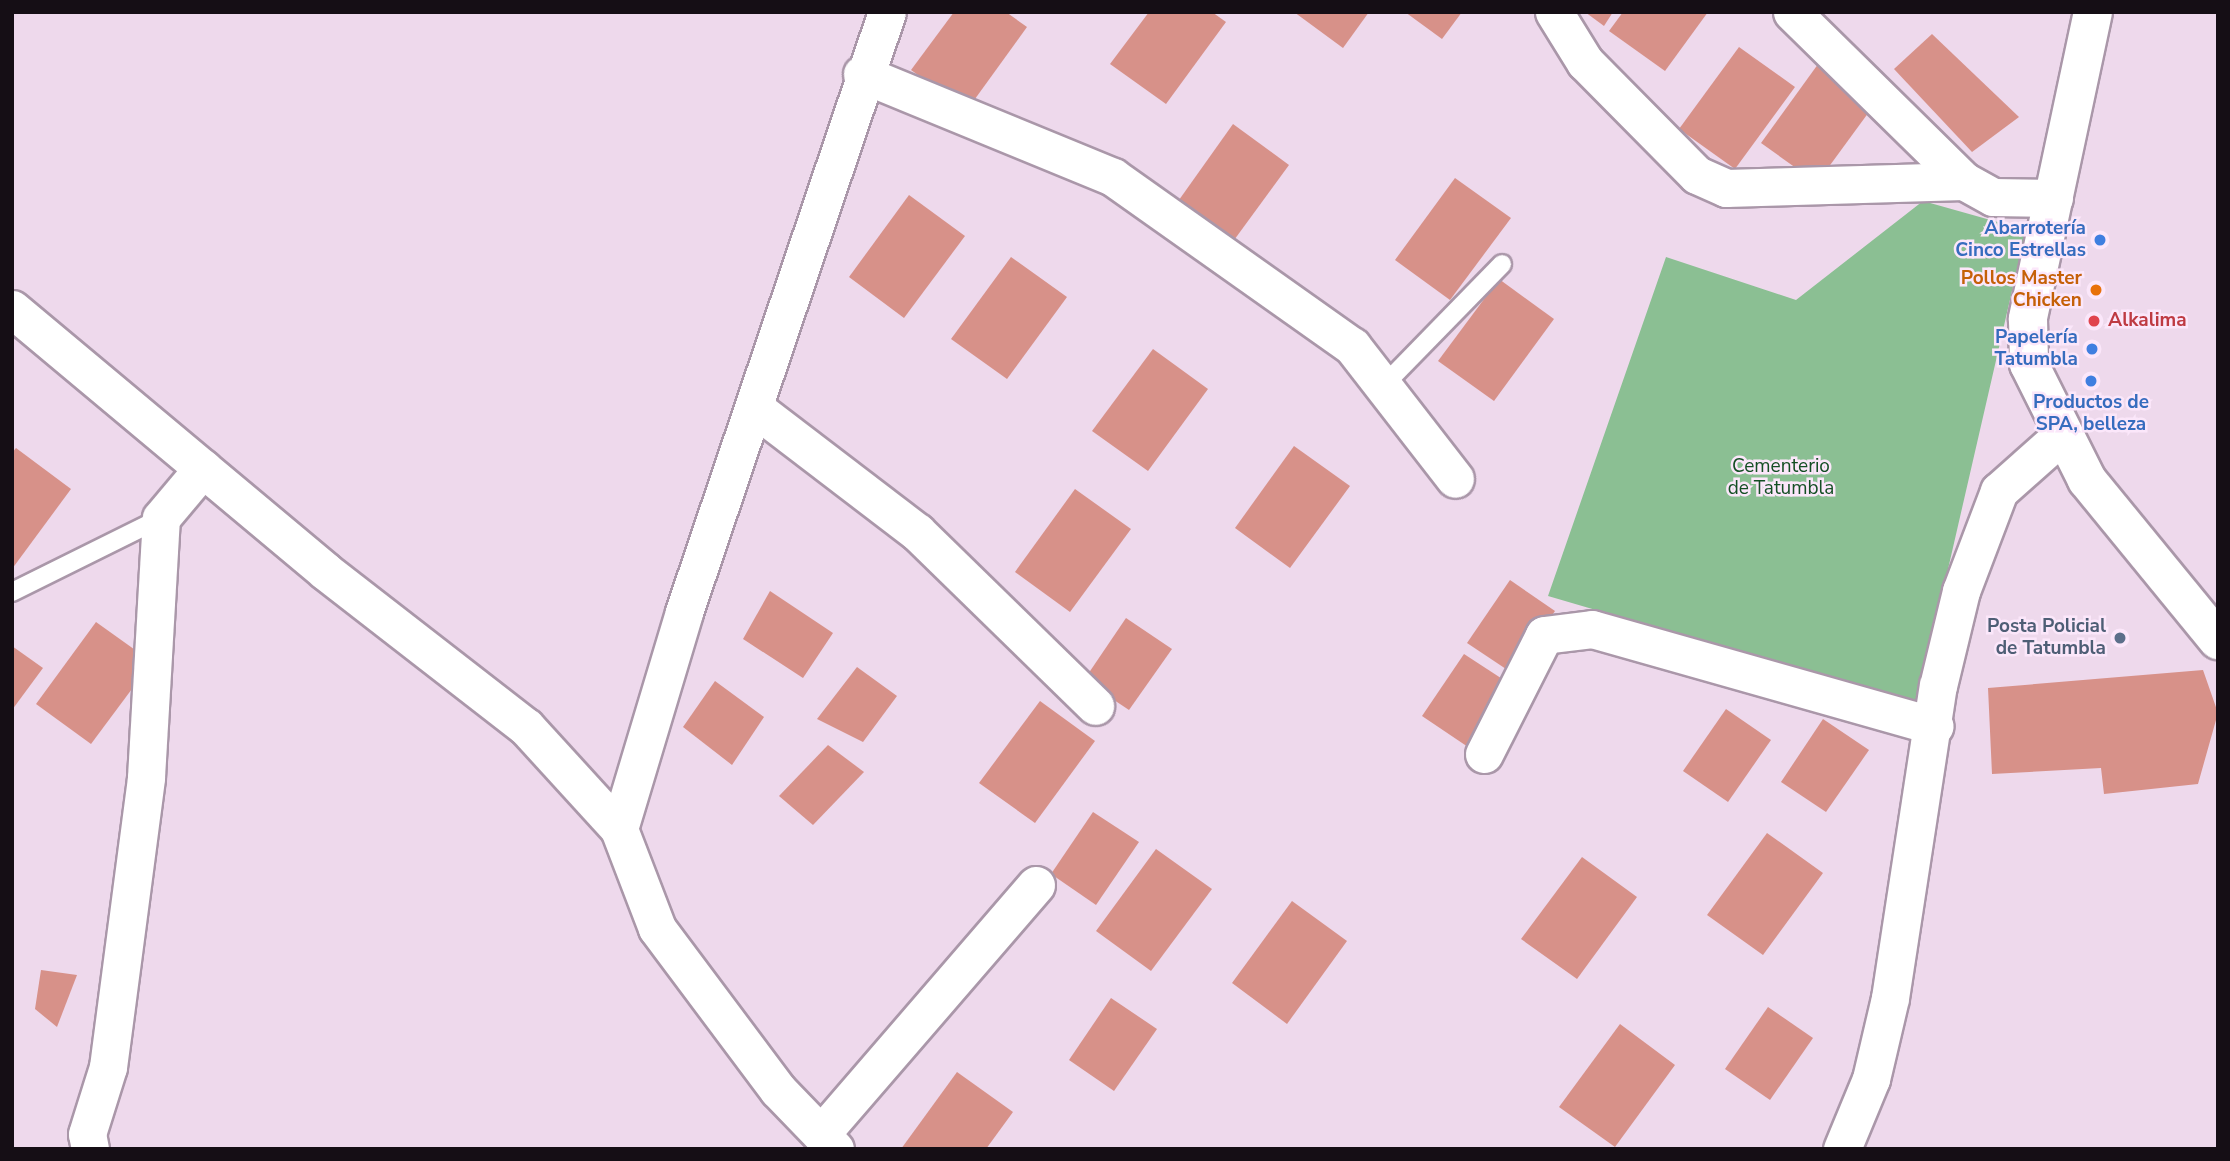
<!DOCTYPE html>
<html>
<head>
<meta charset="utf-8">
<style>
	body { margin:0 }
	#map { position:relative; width:2230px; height:1161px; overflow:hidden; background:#eed9ec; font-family:"Nunito Sans",sans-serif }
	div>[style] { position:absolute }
	.green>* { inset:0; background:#8bbf93 }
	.building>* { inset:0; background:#d79189 }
	.roads { filter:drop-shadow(2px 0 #aa97a9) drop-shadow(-2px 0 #aa97a9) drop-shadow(0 2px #aa97a9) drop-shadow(0 -2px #aa97a9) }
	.service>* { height:18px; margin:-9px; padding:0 9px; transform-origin:9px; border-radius:9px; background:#fff }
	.minor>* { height:37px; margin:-18.5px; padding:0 18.5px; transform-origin:18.5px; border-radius:18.5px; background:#fff }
	.tertiary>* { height:38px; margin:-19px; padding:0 19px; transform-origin:19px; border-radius:19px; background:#fff }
	.dots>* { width:19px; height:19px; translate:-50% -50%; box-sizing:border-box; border:4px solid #fbe7fa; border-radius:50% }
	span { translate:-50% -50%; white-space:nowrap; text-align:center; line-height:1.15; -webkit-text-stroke:5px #fbe7fa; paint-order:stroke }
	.shop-label { font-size:19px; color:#366cbe; font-weight:700 }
	.right { translate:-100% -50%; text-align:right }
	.food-label { font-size:19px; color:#c56008; font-weight:700 }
	.health-label { font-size:19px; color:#be3a42; font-weight:700 }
	.left { translate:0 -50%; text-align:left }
	.park-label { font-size:19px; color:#134e23 }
	.service-label { font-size:19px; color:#4e5e75; font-weight:700 }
	.frame { position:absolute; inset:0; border:14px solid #150e15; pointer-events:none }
</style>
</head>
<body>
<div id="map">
	<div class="green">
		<div style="clip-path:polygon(1923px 201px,2026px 230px,1917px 704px,1548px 596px,1666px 257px,1796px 300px)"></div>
	</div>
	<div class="building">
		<div style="clip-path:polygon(954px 12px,1006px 12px,1027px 27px,967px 110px,911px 70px)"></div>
		<div style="clip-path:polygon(1149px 12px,1212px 12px,1226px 22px,1166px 104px,1110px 64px)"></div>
		<div style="clip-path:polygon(1294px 12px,1369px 12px,1343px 48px)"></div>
		<div style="clip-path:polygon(1405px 12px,1462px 12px,1442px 39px)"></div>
		<div style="clip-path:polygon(1585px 12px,1613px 12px,1604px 26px)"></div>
		<div style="clip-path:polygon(1623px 12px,1708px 12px,1665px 71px,1609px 31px)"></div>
		<div style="clip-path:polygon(1932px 34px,2019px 117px,1972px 152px,1894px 69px)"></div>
		<div style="clip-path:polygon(1739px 47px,1795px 87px,1735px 169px,1679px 129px)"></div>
		<div style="clip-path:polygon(1821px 60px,1877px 101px,1817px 183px,1761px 143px)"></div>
		<div style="clip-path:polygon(1233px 124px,1289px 165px,1229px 247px,1174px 207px)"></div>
		<div style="clip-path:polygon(1455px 178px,1511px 218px,1450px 300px,1395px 260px)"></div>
		<div style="clip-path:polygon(909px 195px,965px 236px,904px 318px,849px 277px)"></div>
		<div style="clip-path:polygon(1011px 257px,1067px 297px,1007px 379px,951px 339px)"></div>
		<div style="clip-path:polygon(1499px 279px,1554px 319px,1494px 401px,1438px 361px)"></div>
		<div style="clip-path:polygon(1153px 349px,1208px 389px,1148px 471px,1092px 431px)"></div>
		<div style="clip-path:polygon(1294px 446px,1350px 486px,1290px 568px,1235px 528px)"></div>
		<div style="clip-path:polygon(16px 448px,71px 489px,12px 569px,12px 453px)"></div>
		<div style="clip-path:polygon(1075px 489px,1131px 529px,1070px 612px,1015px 572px)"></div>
		<div style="clip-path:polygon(1510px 580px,1555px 611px,1512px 673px,1467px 643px)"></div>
		<div style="clip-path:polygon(770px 591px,833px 633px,803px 678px,743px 639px)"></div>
		<div style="clip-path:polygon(1126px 618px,1172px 649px,1129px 710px,1084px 680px)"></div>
		<div style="clip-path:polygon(96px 622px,152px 662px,91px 744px,36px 704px)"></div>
		<div style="clip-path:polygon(12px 646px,43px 668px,12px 710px)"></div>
		<div style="clip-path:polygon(1464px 654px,1510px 684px,1468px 747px,1422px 716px)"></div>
		<div style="clip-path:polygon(857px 667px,897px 696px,863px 742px,817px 719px)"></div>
		<div style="clip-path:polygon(2203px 670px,2218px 713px,2198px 784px,2104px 794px,2101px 768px,1992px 774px,1988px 688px)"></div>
		<div style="clip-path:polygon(715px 681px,764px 717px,732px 765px,683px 727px)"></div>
		<div style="clip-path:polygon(1040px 701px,1095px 741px,1035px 823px,979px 783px)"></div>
		<div style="clip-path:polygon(1726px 709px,1771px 740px,1728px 802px,1683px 771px)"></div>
		<div style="clip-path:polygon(1823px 719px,1869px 750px,1826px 812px,1781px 782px)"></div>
		<div style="clip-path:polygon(828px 745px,864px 772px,813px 825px,779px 796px)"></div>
		<div style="clip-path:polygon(1093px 812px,1139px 842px,1096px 905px,1051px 874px)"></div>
		<div style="clip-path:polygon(1767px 833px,1823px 873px,1763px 955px,1707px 915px)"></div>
		<div style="clip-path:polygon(1156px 849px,1212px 889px,1151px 971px,1096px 931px)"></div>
		<div style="clip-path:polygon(1582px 857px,1637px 897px,1577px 979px,1521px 939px)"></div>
		<div style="clip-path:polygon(1292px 901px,1347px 941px,1287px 1024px,1232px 983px)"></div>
		<div style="clip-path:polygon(41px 970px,77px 975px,57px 1027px,35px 1009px)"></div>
		<div style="clip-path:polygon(1111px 998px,1157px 1029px,1114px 1091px,1069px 1060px)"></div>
		<div style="clip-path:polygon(1768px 1007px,1813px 1038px,1770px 1100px,1725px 1069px)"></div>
		<div style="clip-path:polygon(1620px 1024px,1675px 1065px,1615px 1147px,1559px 1107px)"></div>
		<div style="clip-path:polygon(957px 1072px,1013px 1112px,986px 1149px,901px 1149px)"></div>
	</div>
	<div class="roads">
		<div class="service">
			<div style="left:1384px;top:385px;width:169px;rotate:-45.7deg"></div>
			<div style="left:12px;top:592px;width:166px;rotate:-26.4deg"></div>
		</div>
		<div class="minor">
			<div style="left:1554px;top:12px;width:59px;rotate:58.2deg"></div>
			<div style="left:1585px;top:62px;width:159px;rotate:45.3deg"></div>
			<div style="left:1697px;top:175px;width:32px;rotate:24deg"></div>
			<div style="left:1726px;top:188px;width:238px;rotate:-1.7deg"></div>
			<div style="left:1792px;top:12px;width:241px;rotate:44.5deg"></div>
			<div style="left:1964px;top:181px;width:33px;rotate:29deg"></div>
			<div style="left:1993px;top:197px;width:61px;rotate:0.9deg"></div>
			<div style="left:862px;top:74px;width:271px;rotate:22.3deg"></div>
			<div style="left:1113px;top:177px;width:293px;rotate:35.3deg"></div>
			<div style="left:1352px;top:346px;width:168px;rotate:52.2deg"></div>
			<div style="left:12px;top:309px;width:408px;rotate:39.9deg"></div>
			<div style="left:325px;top:571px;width:254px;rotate:37.8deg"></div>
			<div style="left:526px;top:727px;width:138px;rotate:47.6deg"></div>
			<div style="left:756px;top:409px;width:203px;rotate:37.4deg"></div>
			<div style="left:917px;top:532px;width:249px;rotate:44.3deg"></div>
			<div style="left:1484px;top:754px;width:133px;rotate:-63.2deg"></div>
			<div style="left:1544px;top:635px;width:48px;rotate:-7.1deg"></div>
			<div style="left:1592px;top:629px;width:356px;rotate:15.8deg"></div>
			<div style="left:821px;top:1134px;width:329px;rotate:-49.2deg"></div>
			<div style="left:90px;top:1149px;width:15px;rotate:-101deg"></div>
			<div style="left:87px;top:1134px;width:70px;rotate:-72.6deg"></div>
			<div style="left:108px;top:1067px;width:292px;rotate:-82.5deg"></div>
			<div style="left:146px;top:777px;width:259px;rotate:-86.7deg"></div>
			<div style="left:161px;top:518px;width:65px;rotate:-50deg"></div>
			<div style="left:835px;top:1149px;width:82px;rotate:-134deg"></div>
			<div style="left:778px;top:1090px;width:202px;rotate:-126.8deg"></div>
			<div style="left:657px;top:928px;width:106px;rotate:-111deg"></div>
			<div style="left:619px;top:829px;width:227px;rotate:-73.3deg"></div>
			<div style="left:684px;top:612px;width:633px;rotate:-71.31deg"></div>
			<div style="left:1842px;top:1149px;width:76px;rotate:-67.5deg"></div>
			<div style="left:1871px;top:1079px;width:83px;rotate:-76.8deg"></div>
			<div style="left:1890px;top:998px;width:316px;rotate:-81.3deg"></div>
			<div style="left:1938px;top:686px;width:98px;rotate:-76.4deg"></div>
			<div style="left:1961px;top:591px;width:107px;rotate:-69.2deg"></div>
			<div style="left:1999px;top:491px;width:84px;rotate:-41.6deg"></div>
		</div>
		<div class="tertiary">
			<div style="left:2093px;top:12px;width:314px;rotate:102deg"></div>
			<div style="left:2028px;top:319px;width:45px;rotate:88.7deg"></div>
			<div style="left:2029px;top:364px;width:130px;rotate:63.4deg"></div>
			<div style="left:2087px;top:480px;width:207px;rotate:50.7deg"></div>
		</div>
	</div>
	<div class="dots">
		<div style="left:2100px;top:240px;background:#3f7fe0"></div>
		<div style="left:2096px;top:290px;background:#e8710a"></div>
		<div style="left:2094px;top:321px;background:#e0444e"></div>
		<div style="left:2092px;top:349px;background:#3f7fe0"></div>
		<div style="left:2091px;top:381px;background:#3f7fe0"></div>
		<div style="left:2120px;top:638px;background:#5c6f8a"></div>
	</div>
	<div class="shop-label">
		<span class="right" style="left:2086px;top:240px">Abarrotería<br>Cinco Estrellas</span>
		<span class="right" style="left:2078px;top:349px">Papelería<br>Tatumbla</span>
		<span style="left:2091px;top:414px">Productos de<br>SPA, belleza</span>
	</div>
	<div class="food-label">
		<span class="right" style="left:2082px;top:290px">Pollos Master<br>Chicken</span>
	</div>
	<div class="health-label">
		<span class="left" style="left:2108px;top:321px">Alkalima</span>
	</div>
	<div class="park-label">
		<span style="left:1781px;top:478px">Cementerio<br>de Tatumbla</span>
	</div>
	<div class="service-label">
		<span class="right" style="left:2106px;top:638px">Posta Policial<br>de Tatumbla</span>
	</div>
	<div class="frame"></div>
</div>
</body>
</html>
